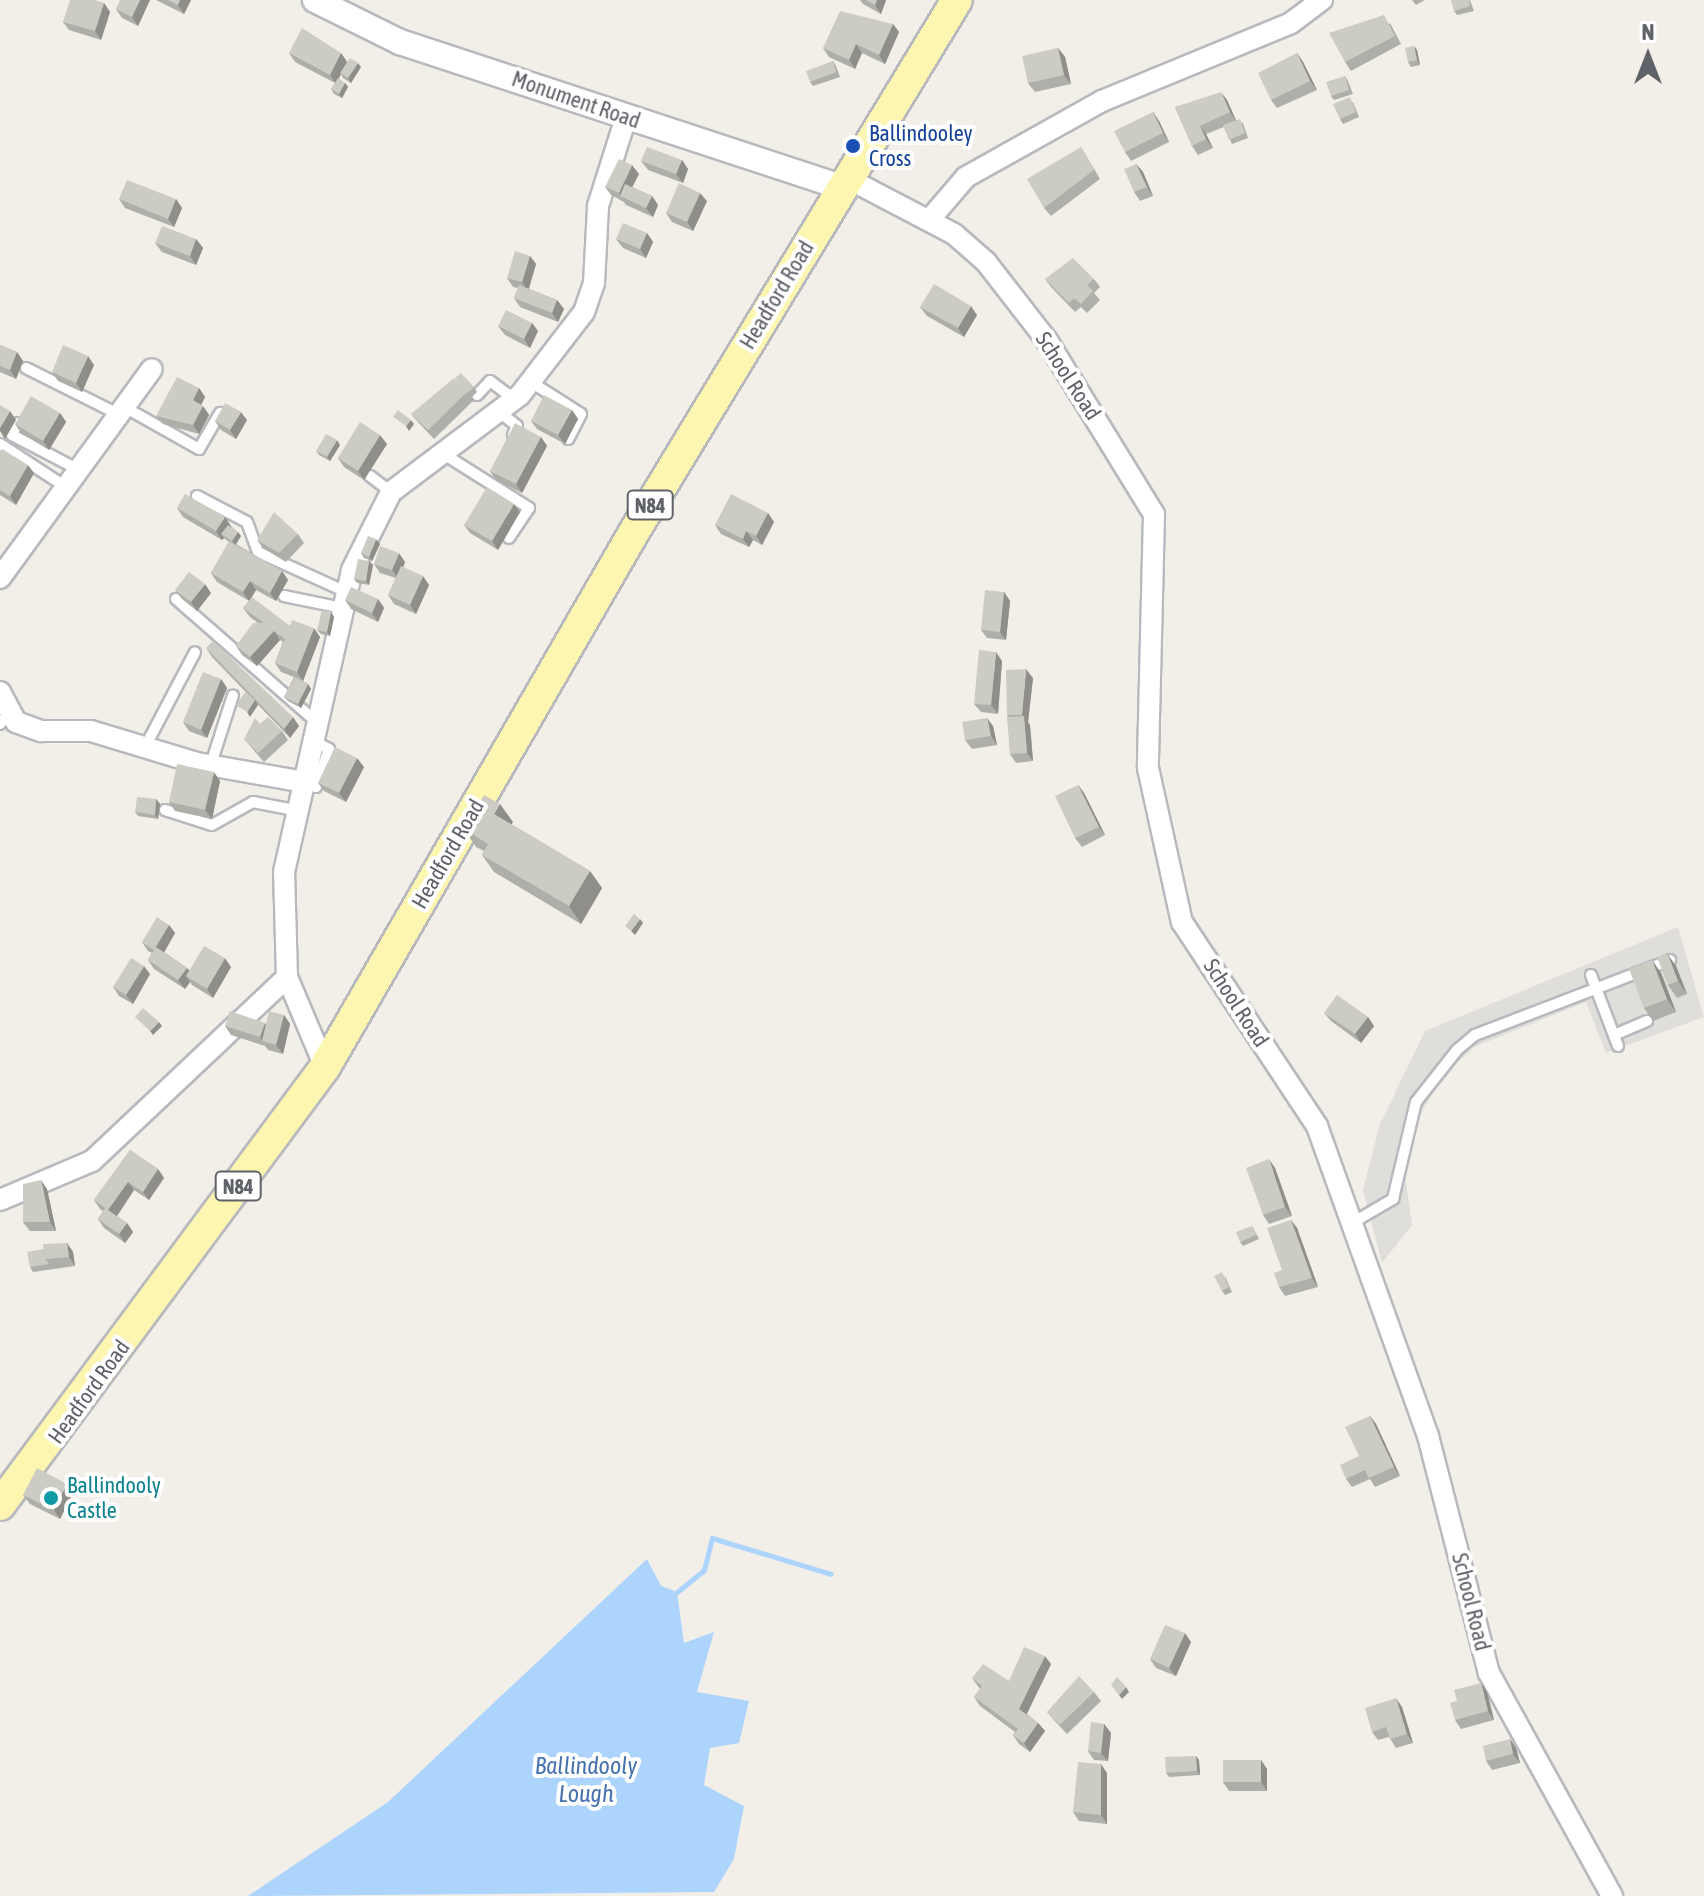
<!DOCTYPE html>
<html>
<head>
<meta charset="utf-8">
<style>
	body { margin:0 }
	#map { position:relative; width:1704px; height:1896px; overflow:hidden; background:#f1efe8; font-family:"Asap Condensed",sans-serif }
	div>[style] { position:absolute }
	.industrial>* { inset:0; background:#e0deda }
	.water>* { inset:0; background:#acd4fd }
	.stream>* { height:5px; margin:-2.5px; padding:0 2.5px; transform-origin:2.5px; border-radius:2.5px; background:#acd4fd }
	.roads { filter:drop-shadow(2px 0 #b8b9be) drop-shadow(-2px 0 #b8b9be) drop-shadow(0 2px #b8b9be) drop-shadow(0 -2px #b8b9be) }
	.service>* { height:10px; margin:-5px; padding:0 5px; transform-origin:5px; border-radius:5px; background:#fff }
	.minor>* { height:20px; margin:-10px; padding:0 10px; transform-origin:10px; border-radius:10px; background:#fff }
	.tertiary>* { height:24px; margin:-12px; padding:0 12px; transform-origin:12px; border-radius:12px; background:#fff }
	.primary>* { height:30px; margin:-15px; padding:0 15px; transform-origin:15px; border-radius:15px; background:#fdf6b1 }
	.wall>* { inset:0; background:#afafa9 }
	.shaded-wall>* { inset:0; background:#8f8e89 }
	.building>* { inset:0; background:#cccbc4 }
	.dots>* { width:22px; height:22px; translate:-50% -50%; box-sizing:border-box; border:4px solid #fff; border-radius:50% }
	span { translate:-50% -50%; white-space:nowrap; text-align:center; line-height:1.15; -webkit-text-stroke:8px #fff; paint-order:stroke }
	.shield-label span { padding:2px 6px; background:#fff; border:2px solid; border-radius:6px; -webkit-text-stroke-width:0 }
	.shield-label { font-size:20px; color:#5f6268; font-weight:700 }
	.street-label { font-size:22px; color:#5f6268 }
	.transit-label { font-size:22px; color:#164399 }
	.left { translate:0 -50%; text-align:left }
	.culture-label { font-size:22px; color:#0d838f }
	.water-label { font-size:24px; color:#4772b0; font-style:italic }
	.north { position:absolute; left:1608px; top:16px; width:80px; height:80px; -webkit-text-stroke:6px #fff; paint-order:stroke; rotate:0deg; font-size:22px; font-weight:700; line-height:32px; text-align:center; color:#5f6268 }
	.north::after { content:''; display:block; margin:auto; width:28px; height:36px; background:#5f6268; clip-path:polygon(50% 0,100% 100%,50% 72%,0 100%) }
</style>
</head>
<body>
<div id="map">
	<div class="industrial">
		<div style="clip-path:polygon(1678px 927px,1704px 1017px,1606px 1053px,1586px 1002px,1474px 1047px,1438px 1081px,1416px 1124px,1404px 1168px,1412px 1225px,1382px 1263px,1363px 1190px,1380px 1124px,1425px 1031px)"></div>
	</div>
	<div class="water">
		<div style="clip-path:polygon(647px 1559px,661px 1586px,677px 1592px,684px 1643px,714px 1632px,697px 1692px,749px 1701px,739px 1743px,710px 1748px,704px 1785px,744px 1806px,734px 1859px,714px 1892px,248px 1896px,388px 1802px)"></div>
	</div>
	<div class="stream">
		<div style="left:677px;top:1592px;width:35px;rotate:-39deg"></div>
		<div style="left:704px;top:1570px;width:33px;rotate:-76deg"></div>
		<div style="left:712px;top:1538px;width:124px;rotate:16.8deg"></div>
	</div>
	<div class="roads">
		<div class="service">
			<div style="left:26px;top:368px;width:105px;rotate:26.6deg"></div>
			<div style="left:531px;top:382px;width:59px;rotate:32.6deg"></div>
			<div style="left:581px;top:414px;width:28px;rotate:117deg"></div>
			<div style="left:477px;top:395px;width:19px;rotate:-47deg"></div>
			<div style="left:490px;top:381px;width:30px;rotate:37deg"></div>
			<div style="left:126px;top:408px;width:84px;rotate:29.3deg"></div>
			<div style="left:199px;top:449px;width:42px;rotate:-59.7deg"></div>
			<div style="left:498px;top:411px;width:24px;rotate:38deg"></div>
			<div style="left:517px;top:426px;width:10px;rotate:114deg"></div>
			<div style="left:18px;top:423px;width:13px;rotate:117deg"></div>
			<div style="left:12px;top:435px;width:71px;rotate:27.6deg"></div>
			<div style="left:0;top:444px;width:75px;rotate:33.1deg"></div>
			<div style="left:442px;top:453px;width:103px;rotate:32.3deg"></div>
			<div style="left:529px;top:508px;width:36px;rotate:124deg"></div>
			<div style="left:370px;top:476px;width:26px;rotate:37deg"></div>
			<div style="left:197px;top:496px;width:56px;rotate:27.5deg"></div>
			<div style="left:247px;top:522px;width:32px;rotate:70deg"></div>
			<div style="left:258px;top:552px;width:97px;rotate:24.4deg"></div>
			<div style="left:284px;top:596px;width:59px;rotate:11.7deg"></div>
			<div style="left:176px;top:599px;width:184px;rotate:41.2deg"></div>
			<div style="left:0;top:724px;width:16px;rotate:-52deg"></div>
			<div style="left:145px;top:747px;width:107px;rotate:-62.2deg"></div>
			<div style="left:211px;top:764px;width:72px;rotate:-72.3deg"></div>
			<div style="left:301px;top:781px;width:16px;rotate:22deg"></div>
			<div style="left:316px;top:787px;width:40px;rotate:-71.1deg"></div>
			<div style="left:329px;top:749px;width:20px;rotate:-153deg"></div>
			<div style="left:165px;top:810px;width:49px;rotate:17.7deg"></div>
			<div style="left:212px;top:825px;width:47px;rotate:-29.3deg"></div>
			<div style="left:253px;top:802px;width:42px;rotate:11deg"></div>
			<div style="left:1591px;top:975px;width:76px;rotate:69.2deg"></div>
			<div style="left:1614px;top:1035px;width:36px;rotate:-23deg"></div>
			<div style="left:1352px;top:1223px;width:48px;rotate:-30.3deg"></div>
			<div style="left:1393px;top:1199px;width:100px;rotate:-76.7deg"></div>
			<div style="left:1416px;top:1102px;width:66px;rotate:-51.7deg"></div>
			<div style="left:1457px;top:1050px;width:23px;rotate:-40deg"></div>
			<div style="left:1475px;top:1035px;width:209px;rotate:-21deg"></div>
		</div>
		<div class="minor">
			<div style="left:847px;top:178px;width:121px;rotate:27.6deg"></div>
			<div style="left:954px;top:234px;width:43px;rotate:41.2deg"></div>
			<div style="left:986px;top:262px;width:101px;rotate:52.2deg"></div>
			<div style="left:1048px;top:342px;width:202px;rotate:58.4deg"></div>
			<div style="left:1154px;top:514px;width:254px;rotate:91.4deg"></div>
			<div style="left:1148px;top:768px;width:158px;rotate:77.6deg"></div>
			<div style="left:1182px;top:922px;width:245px;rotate:56.5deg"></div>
			<div style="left:1317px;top:1126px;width:329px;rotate:70.3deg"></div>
			<div style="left:1428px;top:1436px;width:245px;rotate:75.6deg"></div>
			<div style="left:1489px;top:1673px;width:255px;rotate:61.1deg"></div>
			<div style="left:930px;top:219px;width:55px;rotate:-49.4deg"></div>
			<div style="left:966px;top:177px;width:156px;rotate:-29.2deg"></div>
			<div style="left:1102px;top:101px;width:204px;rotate:-22.4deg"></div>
			<div style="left:1291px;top:23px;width:39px;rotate:-37deg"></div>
			<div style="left:0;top:578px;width:258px;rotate:-54deg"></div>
			<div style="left:0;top:692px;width:34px;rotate:62deg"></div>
			<div style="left:16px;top:722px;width:27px;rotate:20deg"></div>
			<div style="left:41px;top:731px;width:50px"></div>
			<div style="left:91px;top:731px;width:111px;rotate:16.8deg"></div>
			<div style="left:197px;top:763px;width:104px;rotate:10deg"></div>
			<div style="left:325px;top:1067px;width:98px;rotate:-112.9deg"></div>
			<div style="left:287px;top:977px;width:105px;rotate:-91.6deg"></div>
			<div style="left:284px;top:872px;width:310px;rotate:-77.3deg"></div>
			<div style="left:352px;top:570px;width:87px;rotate:-63.4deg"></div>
			<div style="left:391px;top:492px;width:161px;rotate:-36.9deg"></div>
			<div style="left:520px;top:395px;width:105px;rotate:-52.4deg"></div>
			<div style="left:584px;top:312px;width:31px;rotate:-71deg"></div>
			<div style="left:594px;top:283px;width:77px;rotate:-87deg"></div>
			<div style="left:598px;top:206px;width:93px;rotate:-72.5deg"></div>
			<div style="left:0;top:1200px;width:100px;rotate:-23deg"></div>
			<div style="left:92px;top:1161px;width:268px;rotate:-43.3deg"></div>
		</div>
		<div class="tertiary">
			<div style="left:315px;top:0;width:95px;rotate:26.3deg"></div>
			<div style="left:400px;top:42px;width:464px;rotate:18.2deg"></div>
		</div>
		<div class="primary">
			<div style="left:0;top:1505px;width:545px;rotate:-53.42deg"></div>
			<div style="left:325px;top:1067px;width:618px;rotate:-59.99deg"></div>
			<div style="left:634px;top:532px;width:622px;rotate:-58.74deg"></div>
		</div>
	</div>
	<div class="wall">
		<div style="clip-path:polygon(150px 0,138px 26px,122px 18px,116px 9px)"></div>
		<div style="clip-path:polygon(156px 0,191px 0,184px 14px)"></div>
		<div style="clip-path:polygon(860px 0,886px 0,881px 14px,863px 4px)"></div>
		<div style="clip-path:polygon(1412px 0,1425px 0,1416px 5px)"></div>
		<div style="clip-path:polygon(1470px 0,1474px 11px,1457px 15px,1454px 11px)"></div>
		<div style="clip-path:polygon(104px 3px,110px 12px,101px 40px,69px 30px,63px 22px)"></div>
		<div style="clip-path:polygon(1390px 23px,1401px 44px,1351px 71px,1345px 62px)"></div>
		<div style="clip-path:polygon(893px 24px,899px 32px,885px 64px,862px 53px,855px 69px,829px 57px,823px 48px)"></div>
		<div style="clip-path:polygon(1058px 48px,1065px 57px,1071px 84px,1035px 92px,1028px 83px)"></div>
		<div style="clip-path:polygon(1417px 50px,1420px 65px,1411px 67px,1408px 62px)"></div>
		<div style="clip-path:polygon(289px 53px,341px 53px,347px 62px,361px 67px,351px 83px,343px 78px,341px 74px,338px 79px,345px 83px,348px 87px,342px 98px,334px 94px,331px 89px,335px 83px,295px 62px)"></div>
		<div style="clip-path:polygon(1297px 53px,1303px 62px,1317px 90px,1277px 108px,1271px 100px)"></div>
		<div style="clip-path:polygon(833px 61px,836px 66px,840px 77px,813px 86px,810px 82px)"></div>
		<div style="clip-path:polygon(1345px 76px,1348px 81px,1353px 94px,1334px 100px,1331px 96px)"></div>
		<div style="clip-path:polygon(1227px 100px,1236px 120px,1243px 123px,1248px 138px,1232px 144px,1224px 127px,1206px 134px,1213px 148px,1198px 155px,1192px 146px,1175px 107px)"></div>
		<div style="clip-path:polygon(1353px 102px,1359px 117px,1343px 124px,1340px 119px)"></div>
		<div style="clip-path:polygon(1153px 112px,1159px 121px,1169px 142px,1131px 161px,1125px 152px)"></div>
		<div style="clip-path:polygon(1081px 147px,1100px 179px,1051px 216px,1044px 208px)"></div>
		<div style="clip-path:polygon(682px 160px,688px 169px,683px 183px,648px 170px,641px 161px)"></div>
		<div style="clip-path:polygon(1136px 164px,1143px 172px,1153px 196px,1140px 201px,1134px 192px)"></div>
		<div style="clip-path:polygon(639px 174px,632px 187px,652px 196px,658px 205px,653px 217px,626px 205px,624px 202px,611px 195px,605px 187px)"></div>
		<div style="clip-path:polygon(119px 199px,176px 199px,182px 208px,174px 227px,125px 208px)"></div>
		<div style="clip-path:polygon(707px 201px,693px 231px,672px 222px,666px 213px)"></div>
		<div style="clip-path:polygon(647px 233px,653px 242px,646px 258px,623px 248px,616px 239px)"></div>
		<div style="clip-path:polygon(196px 239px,203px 248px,196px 265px,162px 252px,155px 243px)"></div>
		<div style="clip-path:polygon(530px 256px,536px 264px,529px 289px,557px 300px,564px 309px,558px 322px,520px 307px,514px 298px,518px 288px,513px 287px,507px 278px)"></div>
		<div style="clip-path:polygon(1045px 279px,1094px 279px,1100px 287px,1094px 293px,1100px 300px,1087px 313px,1081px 307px,1075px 312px,1051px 287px)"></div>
		<div style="clip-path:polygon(920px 307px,977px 315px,964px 337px,927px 316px)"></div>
		<div style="clip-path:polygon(532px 323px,538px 331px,530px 348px,505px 335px,498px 326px)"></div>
		<div style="clip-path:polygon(0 345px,17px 352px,23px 361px,16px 379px,0 372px)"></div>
		<div style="clip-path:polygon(94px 365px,82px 392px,58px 381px,52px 372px)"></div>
		<div style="clip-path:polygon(474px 387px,477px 392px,472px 397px,474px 400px,434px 439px,418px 422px,411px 414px)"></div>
		<div style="clip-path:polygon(199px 388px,205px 397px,201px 405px,209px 415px,199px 434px,163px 424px,156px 416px)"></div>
		<div style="clip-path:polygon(572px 410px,578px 419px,565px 444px,537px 429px,531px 421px)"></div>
		<div style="clip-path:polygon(60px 413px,66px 422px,49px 450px,21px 433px,15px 424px)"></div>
		<div style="clip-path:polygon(247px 420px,236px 439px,221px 430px,215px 421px)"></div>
		<div style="clip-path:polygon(541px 437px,547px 446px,522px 493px,496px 480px,490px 471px)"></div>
		<div style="clip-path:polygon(387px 444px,364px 480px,344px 467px,338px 458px)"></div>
		<div style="clip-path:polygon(340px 445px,330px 461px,319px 455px,316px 451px)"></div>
		<div style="clip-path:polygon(0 452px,34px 473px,16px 505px,0 495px)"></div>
		<div style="clip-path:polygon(177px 508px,231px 526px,241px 536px,236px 544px,282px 571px,288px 580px,276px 601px,256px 590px,251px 599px,290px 626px,320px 637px,303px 681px,308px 684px,311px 689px,301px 708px,288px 701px,284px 697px,294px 677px,281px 672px,275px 663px,283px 642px,280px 640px,257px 666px,242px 655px,236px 646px,258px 623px,250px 617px,243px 608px,249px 601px,217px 582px,211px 573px,229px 542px,224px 538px,222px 540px,183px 517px)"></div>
		<div style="clip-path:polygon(520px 512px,498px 550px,470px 533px,464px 525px)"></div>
		<div style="clip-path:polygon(768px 513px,774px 522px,762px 545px,753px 540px,749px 547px,721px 534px,715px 525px)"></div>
		<div style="clip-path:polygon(298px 534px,304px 543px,286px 562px,263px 548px,257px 540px)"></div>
		<div style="clip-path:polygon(380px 544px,372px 561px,364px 558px,361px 553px)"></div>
		<div style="clip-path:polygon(369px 561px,373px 565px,369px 585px,357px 583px,354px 579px)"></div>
		<div style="clip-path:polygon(405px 562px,403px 567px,429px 585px,416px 614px,394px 604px,388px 595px,396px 578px,380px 573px,374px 564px)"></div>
		<div style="clip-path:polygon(175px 590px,211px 593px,197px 611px,182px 599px)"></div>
		<div style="clip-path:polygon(1004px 592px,1010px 601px,1006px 640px,987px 638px,981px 630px)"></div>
		<div style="clip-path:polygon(378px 599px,384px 608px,378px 622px,351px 609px,345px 600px)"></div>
		<div style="clip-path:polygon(331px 612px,334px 617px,330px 636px,321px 634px,317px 630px)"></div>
		<div style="clip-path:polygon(206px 648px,299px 726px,290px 738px,212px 657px)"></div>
		<div style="clip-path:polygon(1002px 661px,998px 714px,981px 712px,974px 704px)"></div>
		<div style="clip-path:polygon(1033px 678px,1028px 722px,1030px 725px,1033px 761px,1016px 763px,1010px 754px,1008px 717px,1007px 715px)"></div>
		<div style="clip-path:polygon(221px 679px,227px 688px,207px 738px,189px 731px,183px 722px)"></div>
		<div style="clip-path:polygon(260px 724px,282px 731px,288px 740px,264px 762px,244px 739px)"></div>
		<div style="clip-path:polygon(993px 726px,997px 745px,972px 749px,965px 740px)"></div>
		<div style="clip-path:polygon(364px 767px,346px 802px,324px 791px,318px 783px)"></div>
		<div style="clip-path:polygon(220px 781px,212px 819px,175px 811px,169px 802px)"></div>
		<div style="clip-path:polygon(1078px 785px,1084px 793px,1105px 835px,1082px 847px,1075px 838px)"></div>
		<div style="clip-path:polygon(156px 799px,160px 804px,158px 819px,138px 816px,135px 812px)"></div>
		<div style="clip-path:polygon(513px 822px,511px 824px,590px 871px,602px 888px,581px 924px,494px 872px,482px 855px,484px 851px,476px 847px,464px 829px)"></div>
		<div style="clip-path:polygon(169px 925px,175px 933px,164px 952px,187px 968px,189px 970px,231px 967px,213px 998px,192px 985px,190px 982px,185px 989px,154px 969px,148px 960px,152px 953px,148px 951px,142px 942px)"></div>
		<div style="clip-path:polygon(1652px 960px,1661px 973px,1676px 1012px,1653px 1021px,1644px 1008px)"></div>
		<div style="clip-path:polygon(1676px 966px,1687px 994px,1677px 998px,1668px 985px)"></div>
		<div style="clip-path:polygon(150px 974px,133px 1004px,119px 996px,113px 987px)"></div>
		<div style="clip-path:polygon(1324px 1013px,1368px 1017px,1374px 1026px,1361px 1043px,1331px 1021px)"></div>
		<div style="clip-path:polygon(284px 1015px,290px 1024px,283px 1054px,268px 1050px,265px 1046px,231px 1035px,225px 1026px,266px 1025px)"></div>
		<div style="clip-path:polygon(130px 1150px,158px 1169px,164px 1178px,149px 1200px,134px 1190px,117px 1216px,127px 1223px,133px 1232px,125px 1243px,104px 1228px,98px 1219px,103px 1211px,100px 1209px,94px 1200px)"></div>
		<div style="clip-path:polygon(1275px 1168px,1292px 1216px,1269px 1224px,1263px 1215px)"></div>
		<div style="clip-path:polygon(47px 1189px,56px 1231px,30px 1231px,23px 1222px)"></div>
		<div style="clip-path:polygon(1291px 1220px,1297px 1228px,1318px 1287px,1285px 1296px,1279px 1287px)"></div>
		<div style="clip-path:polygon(1252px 1226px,1259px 1239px,1243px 1246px,1240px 1242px)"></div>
		<div style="clip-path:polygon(67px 1243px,73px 1252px,75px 1266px,33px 1272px,30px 1267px,44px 1249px)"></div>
		<div style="clip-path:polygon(1225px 1276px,1232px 1292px,1225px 1295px,1222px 1291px)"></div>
		<div style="clip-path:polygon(1370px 1416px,1376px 1424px,1400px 1476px,1375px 1487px,1370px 1479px,1352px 1487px,1346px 1479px,1359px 1456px)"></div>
		<div style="clip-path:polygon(67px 1484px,73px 1493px,60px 1519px,30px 1504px,23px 1495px)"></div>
		<div style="clip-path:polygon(1191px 1642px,1176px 1676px,1156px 1668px,1150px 1659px)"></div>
		<div style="clip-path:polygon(1051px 1664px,1027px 1714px,1038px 1723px,1045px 1731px,1030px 1752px,1019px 1744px,1013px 1735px,1015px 1732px,980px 1706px,974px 1697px,980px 1689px,972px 1678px,1009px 1681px)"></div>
		<div style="clip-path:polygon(1094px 1692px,1101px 1701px,1067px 1734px,1054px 1720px,1047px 1712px)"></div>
		<div style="clip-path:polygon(1487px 1692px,1494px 1720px,1461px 1729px,1455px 1720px)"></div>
		<div style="clip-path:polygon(1402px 1707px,1413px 1743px,1396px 1748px,1389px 1737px,1378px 1740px,1372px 1732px)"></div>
		<div style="clip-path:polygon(1104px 1724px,1111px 1733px,1108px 1761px,1094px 1760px,1088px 1751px)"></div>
		<div style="clip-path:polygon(1510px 1739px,1516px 1748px,1520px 1763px,1492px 1770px,1486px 1761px)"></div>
		<div style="clip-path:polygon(1196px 1756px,1199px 1760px,1200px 1775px,1169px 1777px,1166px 1773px)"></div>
		<div style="clip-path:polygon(1261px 1760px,1267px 1769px,1267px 1791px,1229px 1791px,1223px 1782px)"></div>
		<div style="clip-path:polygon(1107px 1773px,1107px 1824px,1079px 1821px,1073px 1812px)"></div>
	</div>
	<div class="shaded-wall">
		<div style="clip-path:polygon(140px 0,150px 0,138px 26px,132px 17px)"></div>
		<div style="clip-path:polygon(180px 0,191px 0,184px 14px,178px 5px)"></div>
		<div style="clip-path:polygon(877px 0,886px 0,881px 14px,875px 5px)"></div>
		<div style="clip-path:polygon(104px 3px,110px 12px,101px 40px,95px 31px)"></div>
		<div style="clip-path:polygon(893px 24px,899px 32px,885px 64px,879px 55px)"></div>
		<div style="clip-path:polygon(856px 44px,862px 53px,855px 69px,849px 60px)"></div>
		<div style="clip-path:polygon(1414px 46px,1417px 50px,1420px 65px,1417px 60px)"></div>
		<div style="clip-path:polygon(1058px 48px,1065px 57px,1071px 84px,1064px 75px)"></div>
		<div style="clip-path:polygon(341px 53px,347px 62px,336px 84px,330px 75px)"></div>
		<div style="clip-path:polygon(1297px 53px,1303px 62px,1317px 90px,1310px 81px)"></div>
		<div style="clip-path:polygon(358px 63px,361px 67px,351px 83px,348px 78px)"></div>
		<div style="clip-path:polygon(345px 83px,348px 87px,342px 98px,339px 94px)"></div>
		<div style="clip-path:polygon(1221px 92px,1227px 100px,1236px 121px,1230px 112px)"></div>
		<div style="clip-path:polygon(1153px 112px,1159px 121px,1169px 142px,1163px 133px)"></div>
		<div style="clip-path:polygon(1200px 126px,1206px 134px,1213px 148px,1206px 139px)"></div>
		<div style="clip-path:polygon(682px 160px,688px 169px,683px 183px,676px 174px)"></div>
		<div style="clip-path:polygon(1136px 164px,1143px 172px,1153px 196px,1147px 187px)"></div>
		<div style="clip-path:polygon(632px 165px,639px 174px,626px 199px,621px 196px,619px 193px)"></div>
		<div style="clip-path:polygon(700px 193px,707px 201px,693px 231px,687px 222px)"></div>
		<div style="clip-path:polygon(652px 196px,658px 205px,653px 217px,646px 208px)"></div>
		<div style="clip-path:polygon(176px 199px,182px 208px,174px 227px,168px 219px)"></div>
		<div style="clip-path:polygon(647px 233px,653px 242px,646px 258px,640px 249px)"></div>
		<div style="clip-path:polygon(196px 239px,203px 248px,196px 265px,190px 256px)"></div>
		<div style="clip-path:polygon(530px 256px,536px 264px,528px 291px,522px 282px)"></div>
		<div style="clip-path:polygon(557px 300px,564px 309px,558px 322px,552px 313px)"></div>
		<div style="clip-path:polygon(971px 306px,977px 315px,964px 337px,958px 328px)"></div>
		<div style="clip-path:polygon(532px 323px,538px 331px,530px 348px,524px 339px)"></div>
		<div style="clip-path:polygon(17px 352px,23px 361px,16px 379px,10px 370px)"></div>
		<div style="clip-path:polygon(88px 356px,94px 365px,82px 392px,76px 383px)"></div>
		<div style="clip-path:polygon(199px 388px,205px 397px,199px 409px,193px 400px)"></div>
		<div style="clip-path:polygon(203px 406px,209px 415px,199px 434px,193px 425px)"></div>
		<div style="clip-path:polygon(572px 410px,578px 419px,565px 444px,558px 435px)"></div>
		<div style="clip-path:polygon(10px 411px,16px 420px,5px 439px,0 431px,0 428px)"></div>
		<div style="clip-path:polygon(241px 412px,247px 420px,236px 439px,230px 430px)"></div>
		<div style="clip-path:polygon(60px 413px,66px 422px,49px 450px,43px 441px)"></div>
		<div style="clip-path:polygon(411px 420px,414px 424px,409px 431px,406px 426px)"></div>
		<div style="clip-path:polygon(380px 435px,387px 444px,364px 480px,358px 471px)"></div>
		<div style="clip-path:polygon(541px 437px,547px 446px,522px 493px,516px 484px)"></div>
		<div style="clip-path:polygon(337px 440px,340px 445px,330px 461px,327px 457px)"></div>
		<div style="clip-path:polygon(28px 465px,34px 473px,16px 505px,10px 496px)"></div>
		<div style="clip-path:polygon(514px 504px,520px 512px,498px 550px,492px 541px)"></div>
		<div style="clip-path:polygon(768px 513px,774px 522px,762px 545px,756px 536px)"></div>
		<div style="clip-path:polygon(225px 517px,231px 526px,225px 536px,221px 534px,224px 538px,222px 540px,216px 531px)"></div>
		<div style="clip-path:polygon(746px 531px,753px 540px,749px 547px,743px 539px)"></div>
		<div style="clip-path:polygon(238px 532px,241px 536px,235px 546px,232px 541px)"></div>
		<div style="clip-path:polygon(376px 539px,380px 544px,372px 561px,369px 557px)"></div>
		<div style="clip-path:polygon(399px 553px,405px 562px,399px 579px,392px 570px)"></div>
		<div style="clip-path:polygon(369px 561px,373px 565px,369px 585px,366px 581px)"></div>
		<div style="clip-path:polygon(282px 571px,288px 580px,276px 601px,270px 593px)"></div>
		<div style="clip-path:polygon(423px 576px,429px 585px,416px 614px,410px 605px)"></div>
		<div style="clip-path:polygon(250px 581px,256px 590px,249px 601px,243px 592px)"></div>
		<div style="clip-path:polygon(205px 584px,211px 593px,197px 611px,191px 602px)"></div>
		<div style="clip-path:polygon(1004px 592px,1010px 601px,1006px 640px,1000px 632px)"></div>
		<div style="clip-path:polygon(378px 599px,384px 608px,378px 622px,372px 613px)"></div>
		<div style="clip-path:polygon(331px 612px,334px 617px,330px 636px,327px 632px)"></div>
		<div style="clip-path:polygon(314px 628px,320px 637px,303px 681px,297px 672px)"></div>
		<div style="clip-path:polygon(274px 631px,280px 640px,257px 666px,250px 657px)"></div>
		<div style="clip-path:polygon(996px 652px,1002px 661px,998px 714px,991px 705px)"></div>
		<div style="clip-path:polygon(1026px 669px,1033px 678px,1028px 722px,1030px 725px,1033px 761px,1027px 753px,1024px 718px,1022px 715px)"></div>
		<div style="clip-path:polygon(221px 679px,227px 688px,207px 738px,201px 730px)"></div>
		<div style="clip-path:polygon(308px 684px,311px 689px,301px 708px,298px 704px)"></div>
		<div style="clip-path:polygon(255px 700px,258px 705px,250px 717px,247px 712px)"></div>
		<div style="clip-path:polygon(293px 717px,299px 726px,290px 738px,284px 729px)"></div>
		<div style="clip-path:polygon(987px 718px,993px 726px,997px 745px,991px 736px)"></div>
		<div style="clip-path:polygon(357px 758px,364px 767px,346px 802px,339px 793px)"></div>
		<div style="clip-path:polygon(214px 772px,220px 781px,212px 819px,205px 810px)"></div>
		<div style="clip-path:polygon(1078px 785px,1084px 793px,1105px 835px,1099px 827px)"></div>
		<div style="clip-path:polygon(156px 799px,160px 804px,158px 819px,155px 815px)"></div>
		<div style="clip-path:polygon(500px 804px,513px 822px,507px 832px,494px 814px)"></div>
		<div style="clip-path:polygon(590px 871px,602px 888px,581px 924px,569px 906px)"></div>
		<div style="clip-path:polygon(640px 919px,643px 923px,635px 935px,631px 931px)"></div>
		<div style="clip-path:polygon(169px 925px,175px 933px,161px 958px,154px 950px)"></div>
		<div style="clip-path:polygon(1667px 953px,1676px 966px,1687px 994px,1678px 981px)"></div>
		<div style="clip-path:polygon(225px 958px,231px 967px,213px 998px,207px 989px)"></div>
		<div style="clip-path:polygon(1652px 960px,1661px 973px,1676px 1012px,1667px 999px)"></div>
		<div style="clip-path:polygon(144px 966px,150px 974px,133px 1004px,126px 995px)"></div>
		<div style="clip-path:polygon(187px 968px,193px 977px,186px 976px,190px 982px,185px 989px,178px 980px)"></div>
		<div style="clip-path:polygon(284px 1015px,290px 1024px,283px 1054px,276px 1045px)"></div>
		<div style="clip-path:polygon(1368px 1017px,1374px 1026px,1361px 1043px,1355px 1034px)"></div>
		<div style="clip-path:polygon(159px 1022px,162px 1026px,153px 1035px,150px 1031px)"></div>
		<div style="clip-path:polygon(265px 1023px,271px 1032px,262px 1041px,260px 1037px)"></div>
		<div style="clip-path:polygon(1269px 1159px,1275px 1168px,1292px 1216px,1285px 1207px)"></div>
		<div style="clip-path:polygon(158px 1169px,164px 1178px,149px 1200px,143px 1192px)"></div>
		<div style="clip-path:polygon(41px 1180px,47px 1189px,56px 1231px,50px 1222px)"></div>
		<div style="clip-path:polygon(128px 1182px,134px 1190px,115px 1219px,108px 1210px)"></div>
		<div style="clip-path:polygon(1291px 1220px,1297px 1228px,1318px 1287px,1312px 1278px)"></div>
		<div style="clip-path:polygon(127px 1223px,133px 1232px,125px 1243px,119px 1234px)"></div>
		<div style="clip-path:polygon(67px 1243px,73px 1252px,75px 1266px,69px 1257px)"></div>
		<div style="clip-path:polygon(1370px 1416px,1376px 1424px,1400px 1476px,1394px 1467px)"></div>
		<div style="clip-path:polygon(67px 1484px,73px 1493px,60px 1519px,54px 1510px)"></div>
		<div style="clip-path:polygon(1185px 1633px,1191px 1642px,1176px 1676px,1169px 1668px)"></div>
		<div style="clip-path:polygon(1045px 1656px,1051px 1664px,1025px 1717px,1019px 1709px)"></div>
		<div style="clip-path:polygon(1481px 1683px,1487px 1692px,1494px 1720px,1488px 1711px)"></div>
		<div style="clip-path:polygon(1126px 1687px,1129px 1692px,1122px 1699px,1119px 1695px)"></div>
		<div style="clip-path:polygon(1396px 1698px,1402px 1707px,1413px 1743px,1407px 1734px)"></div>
		<div style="clip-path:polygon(1038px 1723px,1045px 1731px,1030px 1752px,1024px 1743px)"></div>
		<div style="clip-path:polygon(1104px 1724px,1111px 1733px,1108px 1761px,1101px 1753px)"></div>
		<div style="clip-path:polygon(1510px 1739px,1516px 1748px,1520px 1763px,1513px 1754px)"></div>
		<div style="clip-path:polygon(1196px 1756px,1199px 1760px,1200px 1775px,1197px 1771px)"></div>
		<div style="clip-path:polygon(1261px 1760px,1267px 1769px,1267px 1791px,1261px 1782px)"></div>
		<div style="clip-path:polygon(1101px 1764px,1107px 1773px,1107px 1824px,1101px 1815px)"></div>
	</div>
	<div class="building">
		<div style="clip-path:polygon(70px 0,95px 0,104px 3px,95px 31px,63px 22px)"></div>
		<div style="clip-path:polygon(120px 0,140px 0,132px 17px,116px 9px)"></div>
		<div style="clip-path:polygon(168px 0,180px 0,178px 5px)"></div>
		<div style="clip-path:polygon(866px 0,877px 0,875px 5px)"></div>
		<div style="clip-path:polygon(1451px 0,1469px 0,1470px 6px,1454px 11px)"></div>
		<div style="clip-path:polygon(840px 11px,893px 24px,879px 55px,856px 44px,849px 60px,823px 48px)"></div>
		<div style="clip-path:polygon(1384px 15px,1395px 36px,1345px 62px,1329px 33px)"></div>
		<div style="clip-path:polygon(302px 28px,341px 53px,330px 75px,289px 53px)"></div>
		<div style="clip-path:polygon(1414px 46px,1417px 60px,1408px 62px,1405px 48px)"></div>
		<div style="clip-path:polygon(1058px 48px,1064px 75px,1028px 83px,1022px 56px)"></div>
		<div style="clip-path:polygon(1297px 53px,1310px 81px,1271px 100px,1258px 73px)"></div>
		<div style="clip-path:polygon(350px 58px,358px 63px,348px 78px,340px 73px)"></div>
		<div style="clip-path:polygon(833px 61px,836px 72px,810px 82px,806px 71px)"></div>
		<div style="clip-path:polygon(1345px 76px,1349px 90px,1331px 96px,1326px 82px)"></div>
		<div style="clip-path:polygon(338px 78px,345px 83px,339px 94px,331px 89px)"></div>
		<div style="clip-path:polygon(1221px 92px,1230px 112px,1200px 126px,1206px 139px,1192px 146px,1175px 107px)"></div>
		<div style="clip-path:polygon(1350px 97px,1356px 112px,1340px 119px,1333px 104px)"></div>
		<div style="clip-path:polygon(1153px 112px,1163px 133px,1125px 152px,1114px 131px)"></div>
		<div style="clip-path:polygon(1240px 119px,1245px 133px,1229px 140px,1223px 125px)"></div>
		<div style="clip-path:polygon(647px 147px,682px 160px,676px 174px,641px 161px)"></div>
		<div style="clip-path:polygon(1081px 147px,1094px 170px,1044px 208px,1027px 179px)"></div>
		<div style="clip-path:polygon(619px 159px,632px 165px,619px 193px,605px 187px)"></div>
		<div style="clip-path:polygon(1136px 164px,1147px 187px,1134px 192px,1124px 169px)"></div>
		<div style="clip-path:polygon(127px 180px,176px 199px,168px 219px,119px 199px)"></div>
		<div style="clip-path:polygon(679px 183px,700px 193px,687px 222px,666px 213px)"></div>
		<div style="clip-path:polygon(625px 184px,652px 196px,646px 208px,620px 196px)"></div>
		<div style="clip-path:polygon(623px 223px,647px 233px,640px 249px,616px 239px)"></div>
		<div style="clip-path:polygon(162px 226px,196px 239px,190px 256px,155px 243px)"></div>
		<div style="clip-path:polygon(515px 251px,530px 256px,522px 282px,507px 278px)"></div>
		<div style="clip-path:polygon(1073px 258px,1094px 279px,1087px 285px,1093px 291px,1081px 304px,1074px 298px,1069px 303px,1045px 279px)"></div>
		<div style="clip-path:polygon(934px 284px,971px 306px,958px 328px,920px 307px)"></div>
		<div style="clip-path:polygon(519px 285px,557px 300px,552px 313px,514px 298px)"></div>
		<div style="clip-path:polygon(506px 310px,532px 323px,524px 339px,498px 326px)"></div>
		<div style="clip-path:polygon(0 345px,17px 352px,10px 370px,0 366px)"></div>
		<div style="clip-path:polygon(63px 345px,88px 356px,76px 383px,52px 372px)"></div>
		<div style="clip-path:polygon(461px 373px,474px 387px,468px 393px,455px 378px)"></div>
		<div style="clip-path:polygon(177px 377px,199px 388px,193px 400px,203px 406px,193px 425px,156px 416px)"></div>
		<div style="clip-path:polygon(454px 378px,468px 391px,428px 430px,411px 414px)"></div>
		<div style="clip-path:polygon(544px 395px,572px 410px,558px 435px,531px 421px)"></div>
		<div style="clip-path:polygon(31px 396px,60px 413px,43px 441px,15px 424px)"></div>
		<div style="clip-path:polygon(225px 403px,241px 412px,230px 430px,215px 421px)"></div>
		<div style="clip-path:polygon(0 405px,10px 411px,0 428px)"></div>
		<div style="clip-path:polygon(398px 410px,411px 420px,406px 426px,393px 417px)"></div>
		<div style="clip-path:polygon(360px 422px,380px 435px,358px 471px,338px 458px)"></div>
		<div style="clip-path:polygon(515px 423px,541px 437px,516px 484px,490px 471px)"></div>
		<div style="clip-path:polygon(326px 434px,337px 440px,327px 457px,316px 451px)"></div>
		<div style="clip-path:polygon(2px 449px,28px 465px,10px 496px,0 490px,0 452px)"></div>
		<div style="clip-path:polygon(487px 487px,514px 504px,492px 541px,464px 525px)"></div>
		<div style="clip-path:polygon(185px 494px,225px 517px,216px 531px,177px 508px)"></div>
		<div style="clip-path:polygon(731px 494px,768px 513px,756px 536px,746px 531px,743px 539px,715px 525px)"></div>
		<div style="clip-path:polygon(274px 512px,298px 534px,279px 553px,257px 540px)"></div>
		<div style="clip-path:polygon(228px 525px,238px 532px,232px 541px,221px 534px)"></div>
		<div style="clip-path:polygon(368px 536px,376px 539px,369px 557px,361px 553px)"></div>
		<div style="clip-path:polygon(229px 541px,282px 571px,270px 593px,250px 581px,243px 592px,211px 573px)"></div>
		<div style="clip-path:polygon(380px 546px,399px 553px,392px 570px,374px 564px)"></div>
		<div style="clip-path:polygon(358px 559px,369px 561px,366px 581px,354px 579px)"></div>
		<div style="clip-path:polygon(401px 566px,423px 576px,410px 605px,388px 595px)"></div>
		<div style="clip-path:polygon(189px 572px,205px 584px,191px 602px,175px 590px)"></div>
		<div style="clip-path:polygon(351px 587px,378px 599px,372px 613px,345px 600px)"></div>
		<div style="clip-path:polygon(985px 590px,1004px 592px,1000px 632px,981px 630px)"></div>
		<div style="clip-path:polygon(252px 597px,290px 626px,292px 620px,314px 628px,297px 672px,275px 663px,285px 639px,274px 631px,250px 657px,236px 646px,253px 623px,264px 623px,243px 608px)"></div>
		<div style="clip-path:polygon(322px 610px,331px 612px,327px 632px,317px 630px)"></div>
		<div style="clip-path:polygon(213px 641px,293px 717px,284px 729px,206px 648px)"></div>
		<div style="clip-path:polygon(979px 650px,996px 652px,991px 705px,974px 704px)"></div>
		<div style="clip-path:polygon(1026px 669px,1022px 715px,1007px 715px,1006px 670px)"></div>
		<div style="clip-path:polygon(203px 672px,221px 679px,201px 730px,183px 722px)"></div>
		<div style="clip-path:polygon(295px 677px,308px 684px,298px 704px,284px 697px)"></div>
		<div style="clip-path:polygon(245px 692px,255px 700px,247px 712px,236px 705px)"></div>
		<div style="clip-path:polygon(1024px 716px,1027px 753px,1010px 754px,1007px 717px)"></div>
		<div style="clip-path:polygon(268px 717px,282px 731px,258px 753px,244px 739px,255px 718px,260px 724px)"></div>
		<div style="clip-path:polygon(987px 718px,991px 736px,965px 740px,962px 722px)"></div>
		<div style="clip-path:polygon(335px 747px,357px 758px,339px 793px,318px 783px)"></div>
		<div style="clip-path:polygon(177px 764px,214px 772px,205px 810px,169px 802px)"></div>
		<div style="clip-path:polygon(1078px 785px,1099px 827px,1075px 838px,1055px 796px)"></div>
		<div style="clip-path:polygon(484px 795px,500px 804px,494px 814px,590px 871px,569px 906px,482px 855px,488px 844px,464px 829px)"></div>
		<div style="clip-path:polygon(137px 797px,156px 799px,155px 815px,135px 812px)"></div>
		<div style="clip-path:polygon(634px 914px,640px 919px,631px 931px,625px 926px)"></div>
		<div style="clip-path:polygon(157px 917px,169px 925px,154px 950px,142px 942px)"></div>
		<div style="clip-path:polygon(204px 946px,225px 958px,207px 989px,186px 976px)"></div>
		<div style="clip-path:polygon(156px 947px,187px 968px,178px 980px,148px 960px)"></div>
		<div style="clip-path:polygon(1667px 953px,1678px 981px,1668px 985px,1657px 957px)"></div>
		<div style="clip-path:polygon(131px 958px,144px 966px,126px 995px,113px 987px)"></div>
		<div style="clip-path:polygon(1652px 960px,1667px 999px,1644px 1008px,1629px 969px)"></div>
		<div style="clip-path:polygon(1337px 995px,1368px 1017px,1355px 1034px,1324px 1013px)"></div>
		<div style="clip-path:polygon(143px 1008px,159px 1022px,150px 1031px,135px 1017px)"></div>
		<div style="clip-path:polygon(230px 1011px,265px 1023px,260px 1037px,225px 1026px)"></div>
		<div style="clip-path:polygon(269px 1011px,284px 1015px,276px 1045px,262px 1041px)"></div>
		<div style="clip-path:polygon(130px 1150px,158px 1169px,143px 1192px,128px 1182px,108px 1210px,127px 1223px,119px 1234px,98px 1219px,105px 1208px,94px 1200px)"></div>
		<div style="clip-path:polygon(1269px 1159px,1285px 1207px,1263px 1215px,1246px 1168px)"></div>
		<div style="clip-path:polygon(41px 1180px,50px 1222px,23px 1222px,23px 1184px)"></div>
		<div style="clip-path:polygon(1291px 1220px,1312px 1278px,1279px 1287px,1274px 1273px,1282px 1270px,1267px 1228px)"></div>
		<div style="clip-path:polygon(1252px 1226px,1256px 1235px,1240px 1242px,1236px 1232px)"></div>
		<div style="clip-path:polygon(67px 1243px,69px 1257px,45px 1259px,43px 1244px)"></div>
		<div style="clip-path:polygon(44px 1249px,45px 1259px,49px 1264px,30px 1267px,27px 1252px)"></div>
		<div style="clip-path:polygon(1222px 1272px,1229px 1287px,1222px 1291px,1214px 1276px)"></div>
		<div style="clip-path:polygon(1370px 1416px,1394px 1467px,1369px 1478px,1365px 1470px,1346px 1479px,1340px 1465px,1359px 1456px,1345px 1427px)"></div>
		<div style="clip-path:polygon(37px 1468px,67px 1484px,54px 1510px,23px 1495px)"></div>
		<div style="clip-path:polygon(1165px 1625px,1185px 1633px,1169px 1668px,1150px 1659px)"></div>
		<div style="clip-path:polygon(1024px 1647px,1045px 1656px,1019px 1709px,1038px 1723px,1024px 1743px,1013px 1735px,1018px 1729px,974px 1697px,982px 1686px,972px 1678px,983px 1664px,1009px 1681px)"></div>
		<div style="clip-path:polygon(1079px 1676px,1094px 1692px,1060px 1725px,1047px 1712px)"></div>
		<div style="clip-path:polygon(1117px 1677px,1126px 1687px,1119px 1695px,1111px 1685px)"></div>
		<div style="clip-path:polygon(1481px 1683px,1488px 1711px,1455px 1720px,1450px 1703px,1457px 1701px,1454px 1690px)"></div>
		<div style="clip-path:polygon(1396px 1698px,1407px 1734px,1390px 1739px,1386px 1727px,1372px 1732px,1365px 1708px)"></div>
		<div style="clip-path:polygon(1091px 1722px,1104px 1724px,1101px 1753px,1088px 1751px)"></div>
		<div style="clip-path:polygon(1510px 1739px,1513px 1754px,1486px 1761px,1483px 1746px)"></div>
		<div style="clip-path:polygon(1196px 1756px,1197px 1771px,1166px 1773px,1165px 1757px)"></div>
		<div style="clip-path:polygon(1223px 1760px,1261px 1760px,1261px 1782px,1223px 1782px)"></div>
		<div style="clip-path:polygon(1078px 1762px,1101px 1764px,1101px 1815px,1073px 1812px)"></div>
	</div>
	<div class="dots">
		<div style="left:853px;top:146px;background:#1a4fb4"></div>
		<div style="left:51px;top:1498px;background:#0f9aa8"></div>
	</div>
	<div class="shield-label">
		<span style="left:650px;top:505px">N84</span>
		<span style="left:238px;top:1186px">N84</span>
	</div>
	<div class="street-label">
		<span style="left:576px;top:100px;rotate:19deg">Monument Road</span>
		<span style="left:777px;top:295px;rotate:-59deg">Headford Road</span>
		<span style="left:1068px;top:376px;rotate:57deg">School Road</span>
		<span style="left:448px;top:854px;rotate:-60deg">Headford Road</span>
		<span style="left:1236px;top:1003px;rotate:57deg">School Road</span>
		<span style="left:89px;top:1392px;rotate:-54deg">Headford Road</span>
		<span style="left:1471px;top:1602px;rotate:76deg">School Road</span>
	</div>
	<div class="transit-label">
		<span class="left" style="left:869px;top:146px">Ballindooley<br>Cross</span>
	</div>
	<div class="culture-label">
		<span class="left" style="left:67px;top:1498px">Ballindooly<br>Castle</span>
	</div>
	<div class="water-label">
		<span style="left:586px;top:1780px">Ballindooly<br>Lough</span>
	</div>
	<div class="north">N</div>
</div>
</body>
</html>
